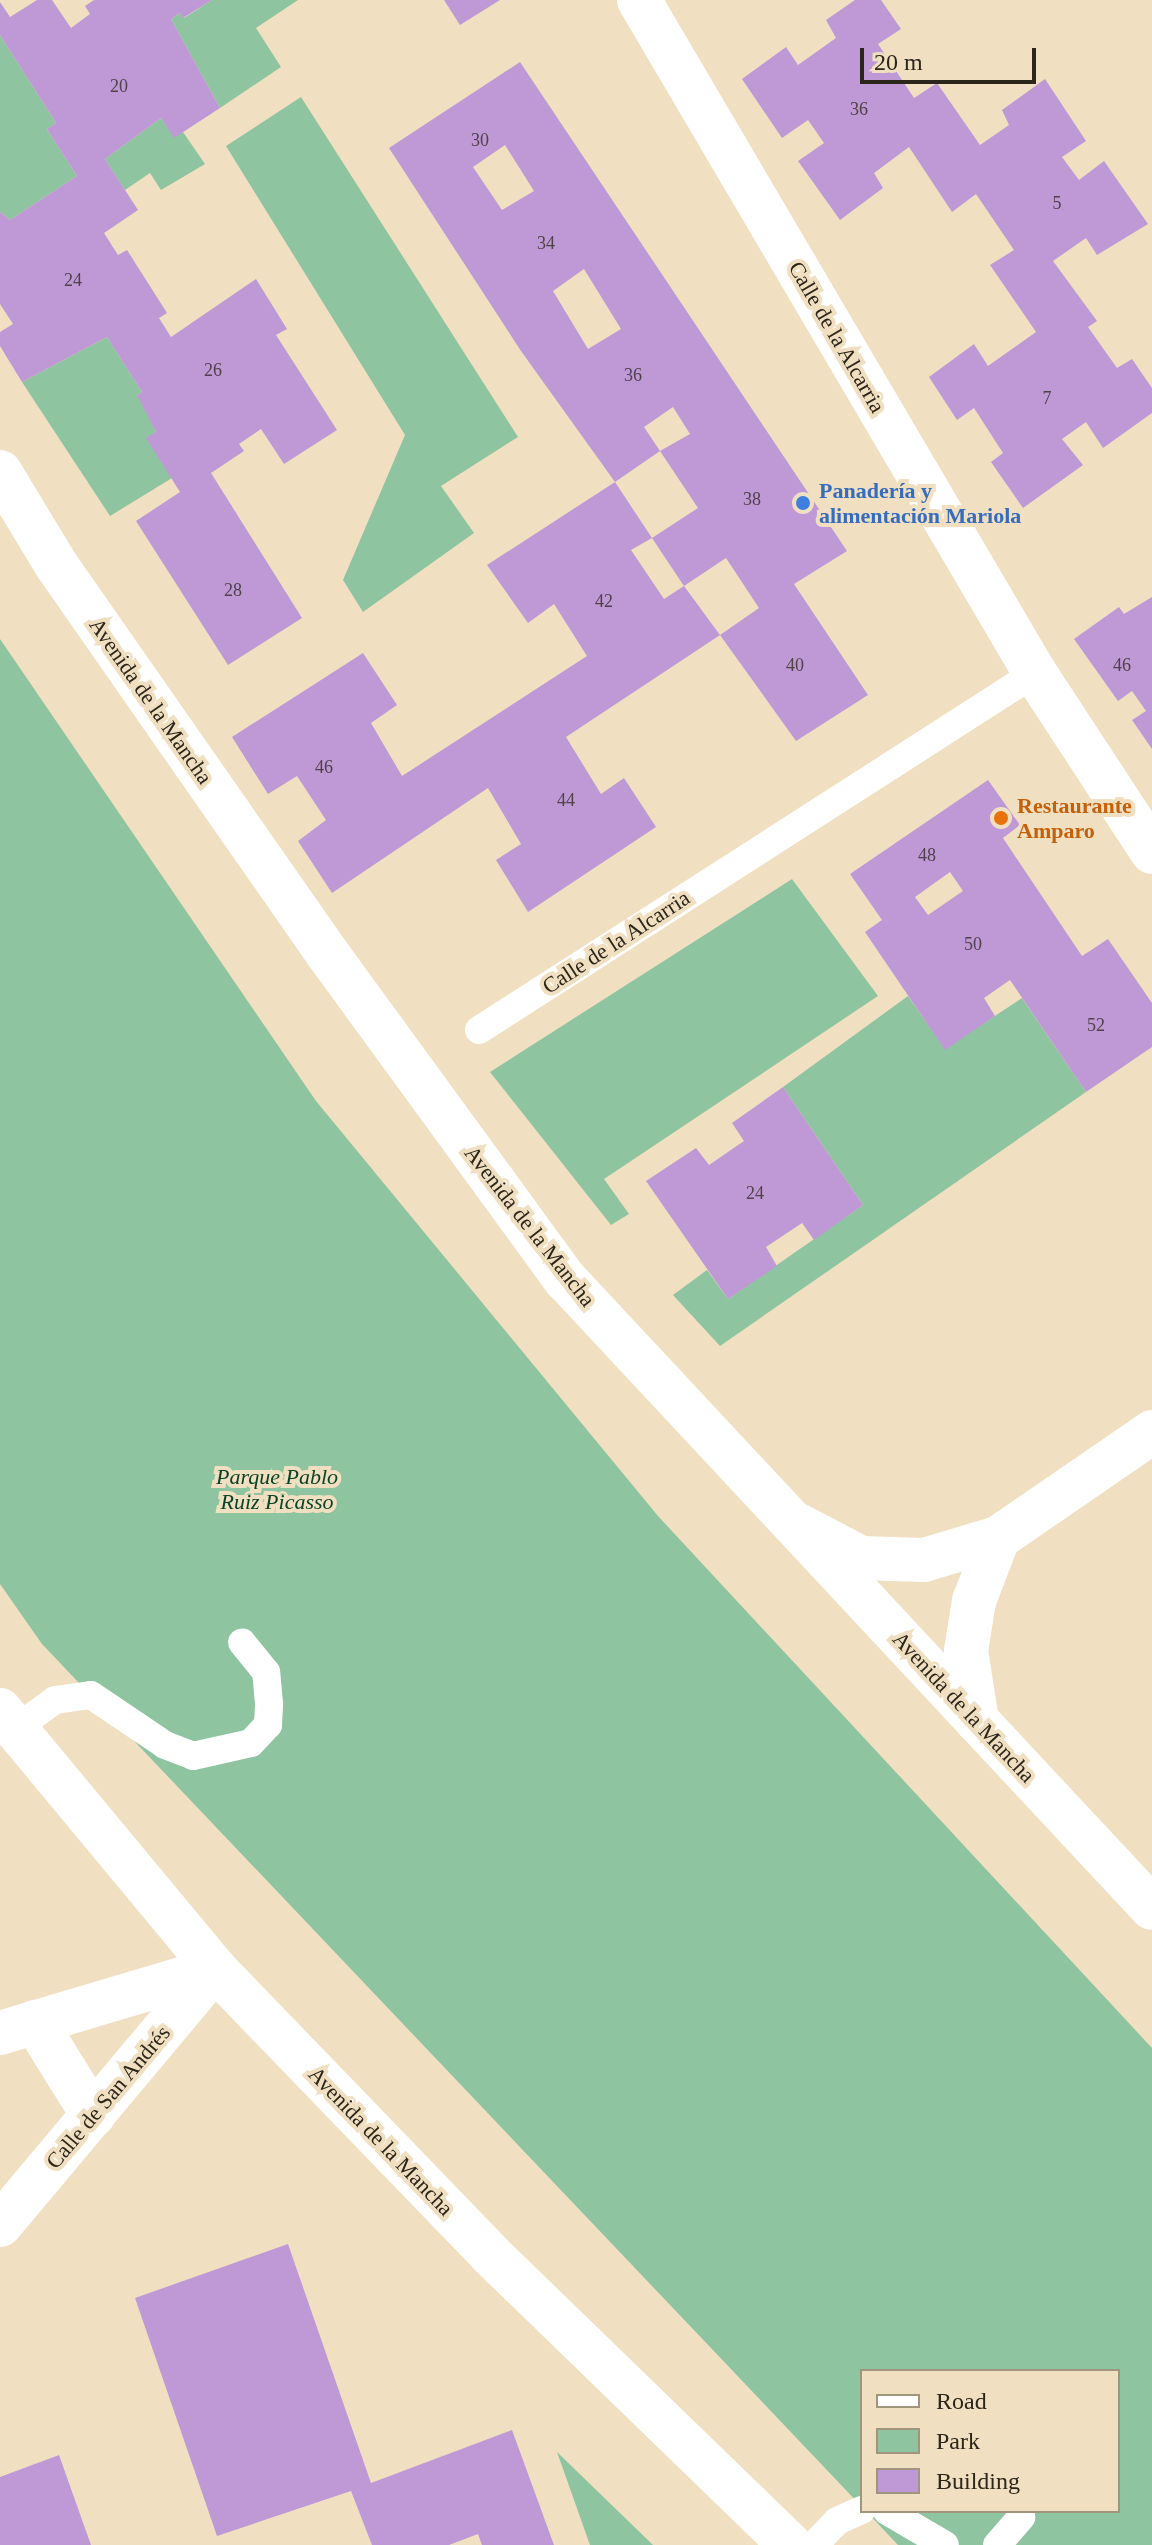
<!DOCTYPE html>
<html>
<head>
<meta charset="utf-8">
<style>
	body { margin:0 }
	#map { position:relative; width:1152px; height:2545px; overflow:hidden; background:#f0e0c1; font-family:"Times New Roman",serif }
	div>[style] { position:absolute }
	.green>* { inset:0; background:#8fc4a1 }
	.building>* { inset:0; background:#bf98d6 }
	.service>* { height:28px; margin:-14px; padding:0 14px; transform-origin:14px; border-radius:14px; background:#fff }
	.minor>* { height:44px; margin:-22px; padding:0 22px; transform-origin:22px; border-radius:22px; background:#fff }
	.primary>* { height:44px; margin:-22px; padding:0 22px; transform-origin:22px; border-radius:22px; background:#fff }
	.dots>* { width:22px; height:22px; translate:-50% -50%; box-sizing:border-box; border:4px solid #f0e0c1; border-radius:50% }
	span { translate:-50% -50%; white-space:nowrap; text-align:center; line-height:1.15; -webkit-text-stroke:8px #f0e0c1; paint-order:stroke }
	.number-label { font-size:18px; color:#504249 }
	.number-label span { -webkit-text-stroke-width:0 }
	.street-label { font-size:22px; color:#2b251a }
	.shop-label { font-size:22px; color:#366cbe; font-weight:700 }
	.left { translate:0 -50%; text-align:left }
	.food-label { font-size:22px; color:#c56008; font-weight:700 }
	.park-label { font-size:22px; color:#0a4326; font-style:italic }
	.legend { position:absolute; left:860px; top:2369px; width:260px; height:144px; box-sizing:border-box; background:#f0e0c1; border:2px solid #a1957e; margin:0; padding:10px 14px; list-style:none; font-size:24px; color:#2b251a }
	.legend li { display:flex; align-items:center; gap:16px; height:40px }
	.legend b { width:40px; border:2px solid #a1957e }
	.scale { position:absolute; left:860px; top:48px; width:176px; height:36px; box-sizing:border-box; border:4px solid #2b251a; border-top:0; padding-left:10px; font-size:24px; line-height:28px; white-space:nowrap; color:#2b251a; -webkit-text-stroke:6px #f0e0c1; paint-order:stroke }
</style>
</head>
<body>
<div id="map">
	<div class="green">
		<div style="clip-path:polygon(212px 0,298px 0,256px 28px,281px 67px,220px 108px,171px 19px,180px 13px,184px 18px)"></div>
		<div style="clip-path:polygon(0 35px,56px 123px,47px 129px,77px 176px,10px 220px,0 212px)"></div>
		<div style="clip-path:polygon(301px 97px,518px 437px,441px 486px,474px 533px,363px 612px,343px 580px,405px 435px,226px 146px)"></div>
		<div style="clip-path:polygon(161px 118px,174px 137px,183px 132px,205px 164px,161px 190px,150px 173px,125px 190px,105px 159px)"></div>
		<div style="clip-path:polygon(107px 337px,142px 392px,137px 395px,149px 413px,172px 478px,110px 516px,22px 382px)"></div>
		<div style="clip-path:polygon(0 639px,316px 1101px,658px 1516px,1152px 2048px,1152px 2545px,898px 2545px,866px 2511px,1118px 2511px,1118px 2371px,862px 2371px,862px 2507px,42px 1644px,0 1584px)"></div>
		<div style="clip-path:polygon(792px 879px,878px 996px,604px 1179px,629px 1214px,611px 1225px,490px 1072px)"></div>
		<div style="clip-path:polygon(908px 996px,945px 1049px,1022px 998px,1086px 1092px,720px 1346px,673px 1295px,707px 1270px,728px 1299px,863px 1205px,783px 1087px)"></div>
		<div style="clip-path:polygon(557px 2452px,653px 2545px,590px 2545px)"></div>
	</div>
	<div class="building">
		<div style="clip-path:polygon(37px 0,52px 0,71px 28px,90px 14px,85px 6px,94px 0,212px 0,183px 18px,180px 13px,171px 19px,220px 108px,174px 138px,161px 118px,105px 159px,138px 210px,104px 233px,118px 255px,127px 250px,167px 313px,159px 318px,171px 337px,256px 279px,287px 329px,276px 335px,337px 430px,284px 464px,261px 429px,239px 444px,244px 451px,211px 473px,302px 618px,228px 665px,136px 521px,180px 492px,146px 438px,156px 432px,137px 395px,142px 392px,107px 337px,22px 382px,0 346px,0 332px,13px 324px,0 304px,0 212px,10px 220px,77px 176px,47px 129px,56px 123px,0 35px,0 2px,10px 17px)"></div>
		<div style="clip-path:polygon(444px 0,500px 0,460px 25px)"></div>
		<div style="clip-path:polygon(855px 0,881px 0,901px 29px,878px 44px,914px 98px,937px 83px,980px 145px,1009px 125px,1002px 110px,1045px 79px,1086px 141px,1062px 157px,1079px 180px,1104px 161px,1148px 224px,1097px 255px,1086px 238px,1053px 261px,1097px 321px,1088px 327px,1117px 368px,1132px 359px,1152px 388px,1152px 413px,1103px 448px,1086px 422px,1062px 439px,1083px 465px,1023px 508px,991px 462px,1003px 453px,974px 408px,957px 420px,929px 377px,974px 344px,988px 366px,1036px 332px,990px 265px,1014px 250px,976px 194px,952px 212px,909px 147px,874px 173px,883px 188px,840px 220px,798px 161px,824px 143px,808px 120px,782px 138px,742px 79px,786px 47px,798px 65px,836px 38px,826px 20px)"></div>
		<div style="clip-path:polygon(evenodd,520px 62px,847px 551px,794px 584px,868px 695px,796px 741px,720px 635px,566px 737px,601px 794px,624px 778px,656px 827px,528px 912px,496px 860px,521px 844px,488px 788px,332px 893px,298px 841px,326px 820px,297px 776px,268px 794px,232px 737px,363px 653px,397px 705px,371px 723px,402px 776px,587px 656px,554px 604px,528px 623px,487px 565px,615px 482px,521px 351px,389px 148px,520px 62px,505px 145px,534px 191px,502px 210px,473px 167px,505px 145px,520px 62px,584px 269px,621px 329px,588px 349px,553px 291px,584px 269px,520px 62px,673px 407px,690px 434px,660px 451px,698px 508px,652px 538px,684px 586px,664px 599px,631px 550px,652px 538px,615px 482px,660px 451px,644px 427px,673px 407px,520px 62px,726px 558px,759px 608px,720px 635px,684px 586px,726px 558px)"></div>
		<div style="clip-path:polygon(1152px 597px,1152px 749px,1132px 720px,1146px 711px,1132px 691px,1118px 701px,1074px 639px,1119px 607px,1124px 614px)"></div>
		<div style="clip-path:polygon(evenodd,988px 780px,1020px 825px,1003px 838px,1082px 956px,1108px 939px,1152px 1003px,1152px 1047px,1086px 1092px,1010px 980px,984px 998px,995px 1016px,945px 1050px,865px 932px,882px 920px,850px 874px,988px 780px,950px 872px,963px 891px,928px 915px,915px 897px,950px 872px)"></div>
		<div style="clip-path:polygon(783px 1087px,863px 1205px,814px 1240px,802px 1223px,766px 1247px,777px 1266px,728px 1299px,646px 1181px,696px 1148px,709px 1165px,744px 1141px,732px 1123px)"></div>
		<div style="clip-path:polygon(288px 2244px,371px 2483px,512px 2430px,554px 2545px,482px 2545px,478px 2534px,449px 2545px,372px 2545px,351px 2491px,217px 2536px,135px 2298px)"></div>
		<div style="clip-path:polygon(59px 2455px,91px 2545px,0 2545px,0 2477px)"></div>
	</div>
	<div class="service">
		<div style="left:479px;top:1030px;width:661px;rotate:-32.7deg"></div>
		<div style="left:15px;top:1729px;width:49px;rotate:-35.9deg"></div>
		<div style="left:55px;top:1700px;width:36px;rotate:-8deg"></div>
		<div style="left:91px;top:1695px;width:89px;rotate:34deg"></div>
		<div style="left:165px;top:1745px;width:30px;rotate:21deg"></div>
		<div style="left:193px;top:1756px;width:59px;rotate:-12.6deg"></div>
		<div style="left:251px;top:1743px;width:25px;rotate:-47deg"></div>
		<div style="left:268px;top:1725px;width:21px;rotate:-87deg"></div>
		<div style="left:269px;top:1704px;width:32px;rotate:-95deg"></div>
		<div style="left:266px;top:1672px;width:38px;rotate:-129deg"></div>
		<div style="left:887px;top:2511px;width:67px;rotate:30.4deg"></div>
		<div style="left:814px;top:2545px;width:33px;rotate:-46deg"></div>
		<div style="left:837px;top:2521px;width:27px;rotate:-24deg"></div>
		<div style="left:997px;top:2545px;width:37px;rotate:-49deg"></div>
		<div style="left:1021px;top:2517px;width:6px;rotate:-99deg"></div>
	</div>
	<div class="minor">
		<div style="left:639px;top:0;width:781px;rotate:59.53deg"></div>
		<div style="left:1035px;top:673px;width:214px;rotate:56.8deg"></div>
		<div style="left:798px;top:1525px;width:71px;rotate:27.6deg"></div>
		<div style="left:861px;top:1558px;width:63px;rotate:1.8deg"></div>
		<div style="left:924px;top:1560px;width:77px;rotate:-16.6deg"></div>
		<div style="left:998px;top:1538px;width:187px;rotate:-34.5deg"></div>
		<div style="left:977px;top:1721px;width:71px;rotate:-98.9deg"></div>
		<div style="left:966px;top:1651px;width:51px;rotate:-80.9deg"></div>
		<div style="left:974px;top:1601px;width:67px;rotate:-69.1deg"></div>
		<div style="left:35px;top:2022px;width:110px;rotate:58.1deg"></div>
		<div style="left:0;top:2033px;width:224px;rotate:-16.6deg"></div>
		<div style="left:0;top:2225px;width:334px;rotate:-50deg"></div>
	</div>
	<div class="primary">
		<div style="left:0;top:472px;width:110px;rotate:58.8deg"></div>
		<div style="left:57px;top:566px;width:472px;rotate:55.1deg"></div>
		<div style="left:327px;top:953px;width:404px;rotate:53.9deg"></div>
		<div style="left:565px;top:1279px;width:860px;rotate:46.98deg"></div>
		<div style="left:0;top:1710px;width:337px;rotate:50.3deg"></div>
		<div style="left:215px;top:1969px;width:397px;rotate:46deg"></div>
		<div style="left:491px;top:2255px;width:417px;rotate:44.1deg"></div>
	</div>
	<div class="dots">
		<div style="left:803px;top:503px;background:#3f7fe0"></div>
		<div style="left:1001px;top:818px;background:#e8710a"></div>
	</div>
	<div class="number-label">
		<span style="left:119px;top:86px">20</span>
		<span style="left:859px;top:109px">36</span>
		<span style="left:480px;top:140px">30</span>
		<span style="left:1057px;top:203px">5</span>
		<span style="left:546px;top:243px">34</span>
		<span style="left:73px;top:280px">24</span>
		<span style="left:213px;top:370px">26</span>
		<span style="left:633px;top:375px">36</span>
		<span style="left:1047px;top:398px">7</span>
		<span style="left:752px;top:499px">38</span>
		<span style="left:233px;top:590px">28</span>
		<span style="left:604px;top:601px">42</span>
		<span style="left:795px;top:665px">40</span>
		<span style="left:1122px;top:665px">46</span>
		<span style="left:324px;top:767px">46</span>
		<span style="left:566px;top:800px">44</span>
		<span style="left:927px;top:855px">48</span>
		<span style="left:973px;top:944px">50</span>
		<span style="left:1096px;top:1025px">52</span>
		<span style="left:755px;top:1193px">24</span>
	</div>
	<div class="street-label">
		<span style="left:837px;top:337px;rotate:60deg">Calle de la Alcarria</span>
		<span style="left:151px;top:701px;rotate:55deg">Avenida de la Mancha</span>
		<span style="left:616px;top:942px;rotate:-33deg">Calle de la Alcarria</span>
		<span style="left:530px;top:1226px;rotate:52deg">Avenida de la Mancha</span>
		<span style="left:964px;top:1707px;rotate:47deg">Avenida de la Mancha</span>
		<span style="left:108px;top:2097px;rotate:-50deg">Calle de San Andrés</span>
		<span style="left:381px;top:2141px;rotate:46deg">Avenida de la Mancha</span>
	</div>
	<div class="shop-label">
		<span class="left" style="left:819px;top:503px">Panadería y<br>alimentación Mariola</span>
	</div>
	<div class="food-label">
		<span class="left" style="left:1017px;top:818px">Restaurante<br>Amparo</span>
	</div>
	<div class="park-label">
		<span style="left:277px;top:1489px">Parque Pablo<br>Ruiz Picasso</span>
	</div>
	<ul class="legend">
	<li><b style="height:10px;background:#fff"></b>Road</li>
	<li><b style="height:22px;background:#8fc4a1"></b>Park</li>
	<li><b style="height:22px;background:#bf98d6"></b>Building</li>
	</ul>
	<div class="scale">20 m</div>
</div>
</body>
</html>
